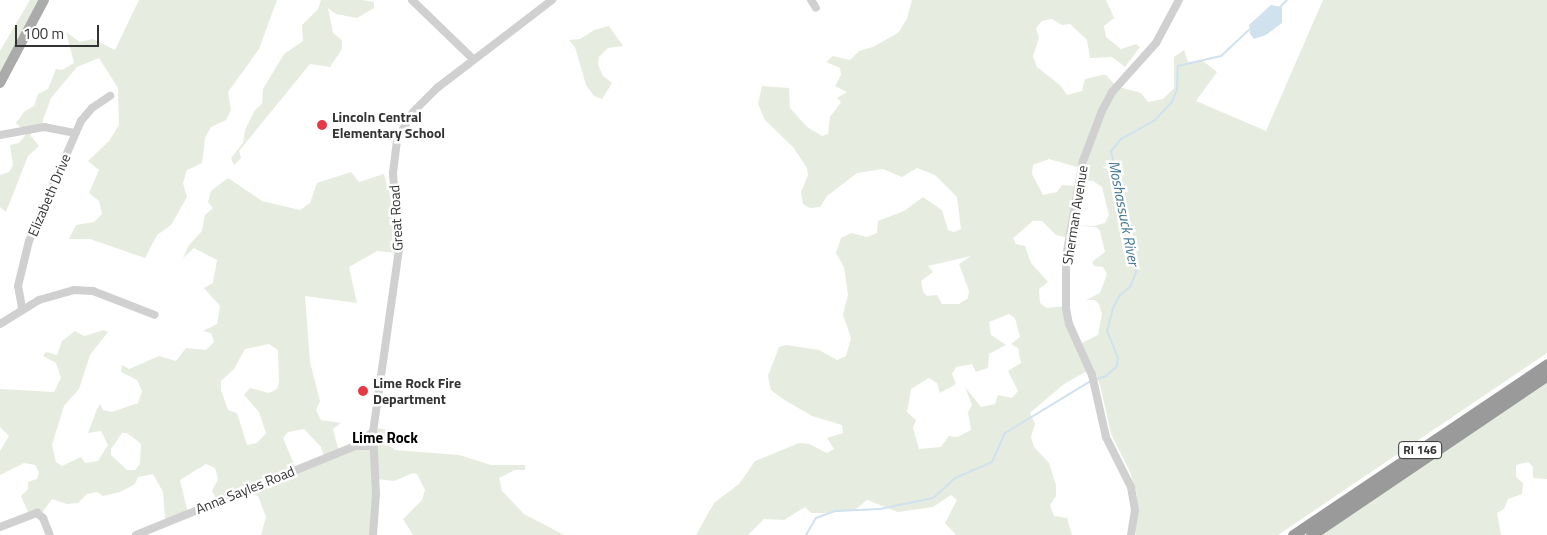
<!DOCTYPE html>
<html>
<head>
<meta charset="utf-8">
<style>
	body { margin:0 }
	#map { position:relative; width:1547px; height:535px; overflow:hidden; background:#fff; font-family:"Titillium Web",sans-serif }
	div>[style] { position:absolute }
	.green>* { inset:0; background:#e6ecdf }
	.water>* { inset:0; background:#cfe2ee }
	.stream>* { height:2px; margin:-1px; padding:0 1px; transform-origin:1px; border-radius:1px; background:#cfe2ee }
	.minor>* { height:8px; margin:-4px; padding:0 4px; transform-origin:4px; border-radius:4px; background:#d0d0d0 }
	.major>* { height:10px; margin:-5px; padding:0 5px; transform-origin:5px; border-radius:5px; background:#ababab }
	.highway>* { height:11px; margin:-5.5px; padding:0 5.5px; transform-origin:5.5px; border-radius:5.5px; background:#9a9a9a }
	.dots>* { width:14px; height:14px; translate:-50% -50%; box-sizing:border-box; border:2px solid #fff; border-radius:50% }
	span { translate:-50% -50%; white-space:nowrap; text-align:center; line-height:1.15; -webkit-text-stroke:5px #fff; paint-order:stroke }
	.shield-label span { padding:1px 4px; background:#fff; border:1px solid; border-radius:4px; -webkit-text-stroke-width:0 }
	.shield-label { font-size:12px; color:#333; font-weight:700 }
	.poi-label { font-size:14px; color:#333; font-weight:700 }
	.left { translate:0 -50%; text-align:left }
	.street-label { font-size:14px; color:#333 }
	.water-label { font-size:15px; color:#3f7597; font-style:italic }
	.neighbourhood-label { font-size:15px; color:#000; font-weight:700 }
	.scale { position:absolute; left:15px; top:25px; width:84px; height:22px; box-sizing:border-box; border:2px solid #333; border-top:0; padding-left:6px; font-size:15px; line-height:18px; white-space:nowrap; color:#333; -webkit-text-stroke:4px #fff; paint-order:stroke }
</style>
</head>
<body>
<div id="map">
	<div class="green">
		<div style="clip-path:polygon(30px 0,46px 0,0 84px,0 51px)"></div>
		<div style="clip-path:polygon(139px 0,277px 0,259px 49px,228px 92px,231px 110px,226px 120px,211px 127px,205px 138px,202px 163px,187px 170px,183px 183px,187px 197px,171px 225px,157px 235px,145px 258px,90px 239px,69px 239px,76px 225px,94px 222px,102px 214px,99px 201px,89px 193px,99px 170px,88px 161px,109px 141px,119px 125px,118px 88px,99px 58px,77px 67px,51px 98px,41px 126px,30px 135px,39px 146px,28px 156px,6px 212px,0 207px,0 175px,9px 172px,13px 165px,10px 145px,19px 143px,27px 133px,16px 123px,25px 111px,34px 106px,38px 94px,48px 89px,56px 69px,62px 70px,74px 63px,66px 32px,80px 42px,93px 39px,115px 50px)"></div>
		<div style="clip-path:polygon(321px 0,362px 0,374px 2px,374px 8px,357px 18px,336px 14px,328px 8px,333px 33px,342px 40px,342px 49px,330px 67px,310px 64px,239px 151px,241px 158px,234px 165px,231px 158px,243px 143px,245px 130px,255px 110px,262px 104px,263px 89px,284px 54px,303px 41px,302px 25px,318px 9px)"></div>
		<div style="clip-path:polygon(evenodd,912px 0,1106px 0,1114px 18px,1104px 26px,1106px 37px,1121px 49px,1136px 44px,1140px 47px,1125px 67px,1112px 57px,1090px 58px,1087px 40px,1070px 24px,1062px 25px,1052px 19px,1042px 21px,1036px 28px,1039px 38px,1033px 56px,1037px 67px,1061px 86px,1067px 95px,1082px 91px,1085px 79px,1102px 75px,1106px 75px,1116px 86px,1081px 168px,1049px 159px,1033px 165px,1032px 174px,1043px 195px,1057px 192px,1062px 185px,1075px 186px,1069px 238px,1056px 235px,1042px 221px,1033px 221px,1013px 238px,1016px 244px,1025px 246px,1031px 263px,1048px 282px,1039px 289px,1040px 303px,1047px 308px,1066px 306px,1075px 347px,1087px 371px,1064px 384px,1030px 413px,1035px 424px,1031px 437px,1034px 447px,1049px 463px,1056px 485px,1056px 496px,1050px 505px,1054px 516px,1067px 518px,1072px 535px,956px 535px,945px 523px,957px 500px,951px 495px,933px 507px,898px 512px,867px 500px,855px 510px,829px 513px,811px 513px,805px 507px,784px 520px,764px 519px,748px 535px,696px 535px,714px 503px,739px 484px,755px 461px,799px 443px,809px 444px,827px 453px,834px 449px,827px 438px,843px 433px,842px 425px,812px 416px,783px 399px,771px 390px,768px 376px,779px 347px,786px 345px,819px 350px,837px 360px,846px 356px,851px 338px,843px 315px,848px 295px,844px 267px,836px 253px,841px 238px,851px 233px,867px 237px,877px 233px,878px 221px,904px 211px,923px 197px,942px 210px,948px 230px,954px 232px,961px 229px,957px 197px,935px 175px,917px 168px,902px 177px,883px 169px,857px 173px,827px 196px,820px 207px,810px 208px,803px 204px,801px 192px,808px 175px,807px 168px,793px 147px,765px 120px,758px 104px,762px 86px,789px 88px,790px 108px,807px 127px,822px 136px,828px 134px,830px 117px,841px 102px,837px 98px,847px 92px,835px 86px,841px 75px,840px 68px,826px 62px,833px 56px,850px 60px,859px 51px,873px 47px,898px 33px,907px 19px,912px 0,971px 256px,959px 264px,969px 291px,968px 298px,959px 304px,942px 304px,937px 295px,927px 296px,923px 292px,921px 281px,933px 272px,928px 266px,971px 256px,912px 0,1009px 314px,1015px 318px,1020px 337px,1011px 344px,1018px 348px,1021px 363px,1008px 371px,1018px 391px,1012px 398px,998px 395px,995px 404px,981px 407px,965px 387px,972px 405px,968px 412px,971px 430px,957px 437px,949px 436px,941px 447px,919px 449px,913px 428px,916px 420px,907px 412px,911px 389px,929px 378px,937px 383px,940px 393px,956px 384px,952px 374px,956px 367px,972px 364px,976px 372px,988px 368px,989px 354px,1006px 345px,991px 335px,989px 322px,1009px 314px)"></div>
		<div style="clip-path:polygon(1323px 0,1547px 0,1547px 353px,1278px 535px,1136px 535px,1137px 495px,1130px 472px,1111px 434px,1100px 385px,1082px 343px,1098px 335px,1102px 314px,1099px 304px,1095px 300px,1086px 300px,1100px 293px,1107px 274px,1103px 267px,1094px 266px,1092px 262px,1105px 252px,1100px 231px,1096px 227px,1073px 225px,1094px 226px,1105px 223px,1109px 215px,1102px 187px,1093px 181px,1080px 180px,1093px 136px,1119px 87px,1141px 93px,1148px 102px,1163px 99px,1174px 88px,1174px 57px,1184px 50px,1188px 62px,1203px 61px,1217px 72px,1196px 101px,1266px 131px)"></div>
		<div style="clip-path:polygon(609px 26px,623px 46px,608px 48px,599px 57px,598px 65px,603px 76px,612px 83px,602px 99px,594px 96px,586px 85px,575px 47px,569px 40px,580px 39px,594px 30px)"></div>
		<div style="clip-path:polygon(evenodd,351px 172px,359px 182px,384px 174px,392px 203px,399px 253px,377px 251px,349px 267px,357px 303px,305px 296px,310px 362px,320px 401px,316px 410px,321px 420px,341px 423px,333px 429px,339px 452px,376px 428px,391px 430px,390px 446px,395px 450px,459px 455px,491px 465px,525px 465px,525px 470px,515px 470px,499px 478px,502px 491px,524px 514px,564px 535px,413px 535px,403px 519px,422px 500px,425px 490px,417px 474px,413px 473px,394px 481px,377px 479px,374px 535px,261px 535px,266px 517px,258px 496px,246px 491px,218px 502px,212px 491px,218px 479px,215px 468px,206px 464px,180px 480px,188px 513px,168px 522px,165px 518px,163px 492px,153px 474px,138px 477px,135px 484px,120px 492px,103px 496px,97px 492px,87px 494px,78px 503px,67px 504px,52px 499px,41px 514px,30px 516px,21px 496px,28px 489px,28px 482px,37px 479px,39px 472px,35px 465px,24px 463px,0 475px,0 451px,9px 436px,0 427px,0 389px,54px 392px,61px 378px,56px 363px,43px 356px,46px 352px,57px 355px,62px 341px,75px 331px,84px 336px,104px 330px,108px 332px,90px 355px,79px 389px,64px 406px,52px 445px,56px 462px,62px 466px,81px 457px,85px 463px,98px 461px,108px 445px,101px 431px,88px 433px,97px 409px,100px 404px,103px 410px,112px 412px,138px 403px,142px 391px,137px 380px,121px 372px,122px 365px,129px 369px,159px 356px,176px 361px,186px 348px,206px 350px,214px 342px,211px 333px,203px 331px,217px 324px,220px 306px,204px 288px,213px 283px,217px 260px,194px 248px,183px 258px,189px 245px,202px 231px,205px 215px,213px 208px,208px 202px,211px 191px,228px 178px,262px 201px,300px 210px,310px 203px,317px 183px,351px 172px,269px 344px,278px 350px,279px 382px,277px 389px,269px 393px,250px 388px,244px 395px,259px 412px,266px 433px,257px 443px,247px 445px,237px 413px,228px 410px,221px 390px,221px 381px,234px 369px,245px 349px,269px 344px,351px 172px,304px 429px,321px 447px,324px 458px,296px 469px,283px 438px,288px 432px,304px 429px,351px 172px,122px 433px,127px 433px,141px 444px,140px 464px,135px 470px,127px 470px,111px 455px,111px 449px,122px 433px)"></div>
		<div style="clip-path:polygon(1547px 375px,1547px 479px,1533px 478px,1533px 467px,1528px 462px,1516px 465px,1516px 477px,1523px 483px,1522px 494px,1508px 499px,1504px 509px,1497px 513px,1501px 535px,1310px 535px)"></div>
	</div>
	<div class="water">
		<div style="clip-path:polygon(1271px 5px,1282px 7px,1282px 23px,1266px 35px,1254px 39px,1250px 34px,1249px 25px)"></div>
	</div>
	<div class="stream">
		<div style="left:1279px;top:8px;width:11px;rotate:-45deg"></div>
		<div style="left:1097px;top:379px;width:9px;rotate:-18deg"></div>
		<div style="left:1106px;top:376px;width:15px;rotate:-42deg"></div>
		<div style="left:1117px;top:366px;width:8px;rotate:-83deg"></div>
		<div style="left:1118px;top:358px;width:29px;rotate:-112deg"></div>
		<div style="left:1107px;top:331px;width:24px;rotate:-75deg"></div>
		<div style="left:1113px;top:308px;width:15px;rotate:-62deg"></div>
		<div style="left:1120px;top:295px;width:13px;rotate:-39deg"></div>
		<div style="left:1130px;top:287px;width:16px;rotate:-68deg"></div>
		<div style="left:1136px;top:272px;width:25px;rotate:-95deg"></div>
		<div style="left:1134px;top:247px;width:99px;rotate:-103.5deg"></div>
		<div style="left:1111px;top:151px;width:16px;rotate:-50deg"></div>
		<div style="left:1121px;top:139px;width:39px;rotate:-29deg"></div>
		<div style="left:1155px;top:120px;width:25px;rotate:-47deg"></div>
		<div style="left:1172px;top:102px;width:14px;rotate:-69deg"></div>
		<div style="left:1177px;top:89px;width:23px;rotate:-88deg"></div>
		<div style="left:1178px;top:66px;width:44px;rotate:-13.1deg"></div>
		<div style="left:1221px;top:56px;width:38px;rotate:-43deg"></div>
		<div style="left:806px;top:535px;width:20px;rotate:-60deg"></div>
		<div style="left:816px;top:518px;width:20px;rotate:-20deg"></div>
		<div style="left:835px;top:511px;width:45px;rotate:-2.5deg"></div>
		<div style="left:880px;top:509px;width:54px;rotate:-11.7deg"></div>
		<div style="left:933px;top:498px;width:30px;rotate:-42deg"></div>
		<div style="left:955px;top:478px;width:40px;rotate:-23.4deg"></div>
		<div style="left:992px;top:462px;width:32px;rotate:-66deg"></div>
		<div style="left:1005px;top:433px;width:100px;rotate:-31.2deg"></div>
	</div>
	<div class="minor">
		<div style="left:412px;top:0;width:85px;rotate:44deg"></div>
		<div style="left:811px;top:0;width:9px;rotate:58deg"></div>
		<div style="left:0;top:135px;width:45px;rotate:-10.3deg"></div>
		<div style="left:44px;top:127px;width:32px;rotate:11deg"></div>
		<div style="left:22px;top:308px;width:22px;rotate:-100deg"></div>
		<div style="left:18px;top:286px;width:46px;rotate:-76.3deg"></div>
		<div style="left:29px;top:241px;width:131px;rotate:-66.6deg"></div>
		<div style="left:81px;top:121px;width:17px;rotate:-50deg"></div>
		<div style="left:92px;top:108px;width:22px;rotate:-34deg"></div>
		<div style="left:0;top:324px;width:46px;rotate:-31.6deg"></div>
		<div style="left:39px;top:300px;width:36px;rotate:-16deg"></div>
		<div style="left:74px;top:290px;width:19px;rotate:3deg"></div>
		<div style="left:93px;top:291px;width:66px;rotate:21.2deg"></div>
		<div style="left:373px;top:446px;width:18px;rotate:180deg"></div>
		<div style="left:355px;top:446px;width:23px;rotate:-38deg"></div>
		<div style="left:0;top:527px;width:40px;rotate:-21deg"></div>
		<div style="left:37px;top:513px;width:8px;rotate:40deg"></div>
		<div style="left:43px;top:518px;width:18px;rotate:68deg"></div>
		<div style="left:136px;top:535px;width:236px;rotate:-22.1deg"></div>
		<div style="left:373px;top:535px;width:41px;rotate:-85.8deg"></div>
		<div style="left:376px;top:494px;width:62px;rotate:-92.8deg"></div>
		<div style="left:373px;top:432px;width:184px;rotate:-81.9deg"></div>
		<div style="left:399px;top:250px;width:77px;rotate:-94.5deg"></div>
		<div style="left:393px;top:173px;width:34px;rotate:-83deg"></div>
		<div style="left:397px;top:139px;width:31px;rotate:-59deg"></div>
		<div style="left:413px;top:112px;width:34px;rotate:-45deg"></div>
		<div style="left:437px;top:88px;width:145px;rotate:-37.4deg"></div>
		<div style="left:1131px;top:535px;width:25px;rotate:-81deg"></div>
		<div style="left:1135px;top:510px;width:23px;rotate:-100deg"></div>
		<div style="left:1131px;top:487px;width:56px;rotate:-116.6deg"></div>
		<div style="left:1106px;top:437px;width:64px;rotate:-102.7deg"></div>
		<div style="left:1092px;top:375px;width:56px;rotate:-114.3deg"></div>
		<div style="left:1069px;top:324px;width:16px;rotate:-101deg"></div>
		<div style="left:1066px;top:308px;width:51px;rotate:-90deg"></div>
		<div style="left:1066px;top:257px;width:97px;rotate:-80deg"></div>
		<div style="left:1083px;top:161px;width:53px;rotate:-69.2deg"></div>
		<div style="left:1102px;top:111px;width:21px;rotate:-62deg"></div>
		<div style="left:1112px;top:92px;width:66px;rotate:-48.1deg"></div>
		<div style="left:1156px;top:43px;width:49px;rotate:-61.9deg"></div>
	</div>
	<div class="major">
		<div style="left:0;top:83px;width:94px;rotate:-62.1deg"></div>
	</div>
	<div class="highway">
		<div style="left:1293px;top:535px;width:306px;rotate:-33.9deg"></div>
		<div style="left:1311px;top:535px;width:285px;rotate:-34.1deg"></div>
	</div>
	<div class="dots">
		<div style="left:322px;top:125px;background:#e63946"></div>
		<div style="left:363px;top:391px;background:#e63946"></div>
	</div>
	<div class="shield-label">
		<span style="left:1420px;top:450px">RI 146</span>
	</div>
	<div class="poi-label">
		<span class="left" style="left:332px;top:125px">Lincoln Central<br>Elementary School</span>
		<span class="left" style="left:373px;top:391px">Lime Rock Fire<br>Department</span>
	</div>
	<div class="street-label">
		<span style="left:49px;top:195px;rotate:-67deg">Elizabeth Drive</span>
		<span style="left:1075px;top:215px;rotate:-81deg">Sherman Avenue</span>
		<span style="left:396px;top:218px;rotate:-93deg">Great Road</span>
		<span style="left:245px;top:490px;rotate:-22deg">Anna Sayles Road</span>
	</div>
	<div class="water-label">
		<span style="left:1124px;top:213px;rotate:79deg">Moshassuck River</span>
	</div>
	<div class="neighbourhood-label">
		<span style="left:385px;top:438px">Lime Rock</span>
	</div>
	<div class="scale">100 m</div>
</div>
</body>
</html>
